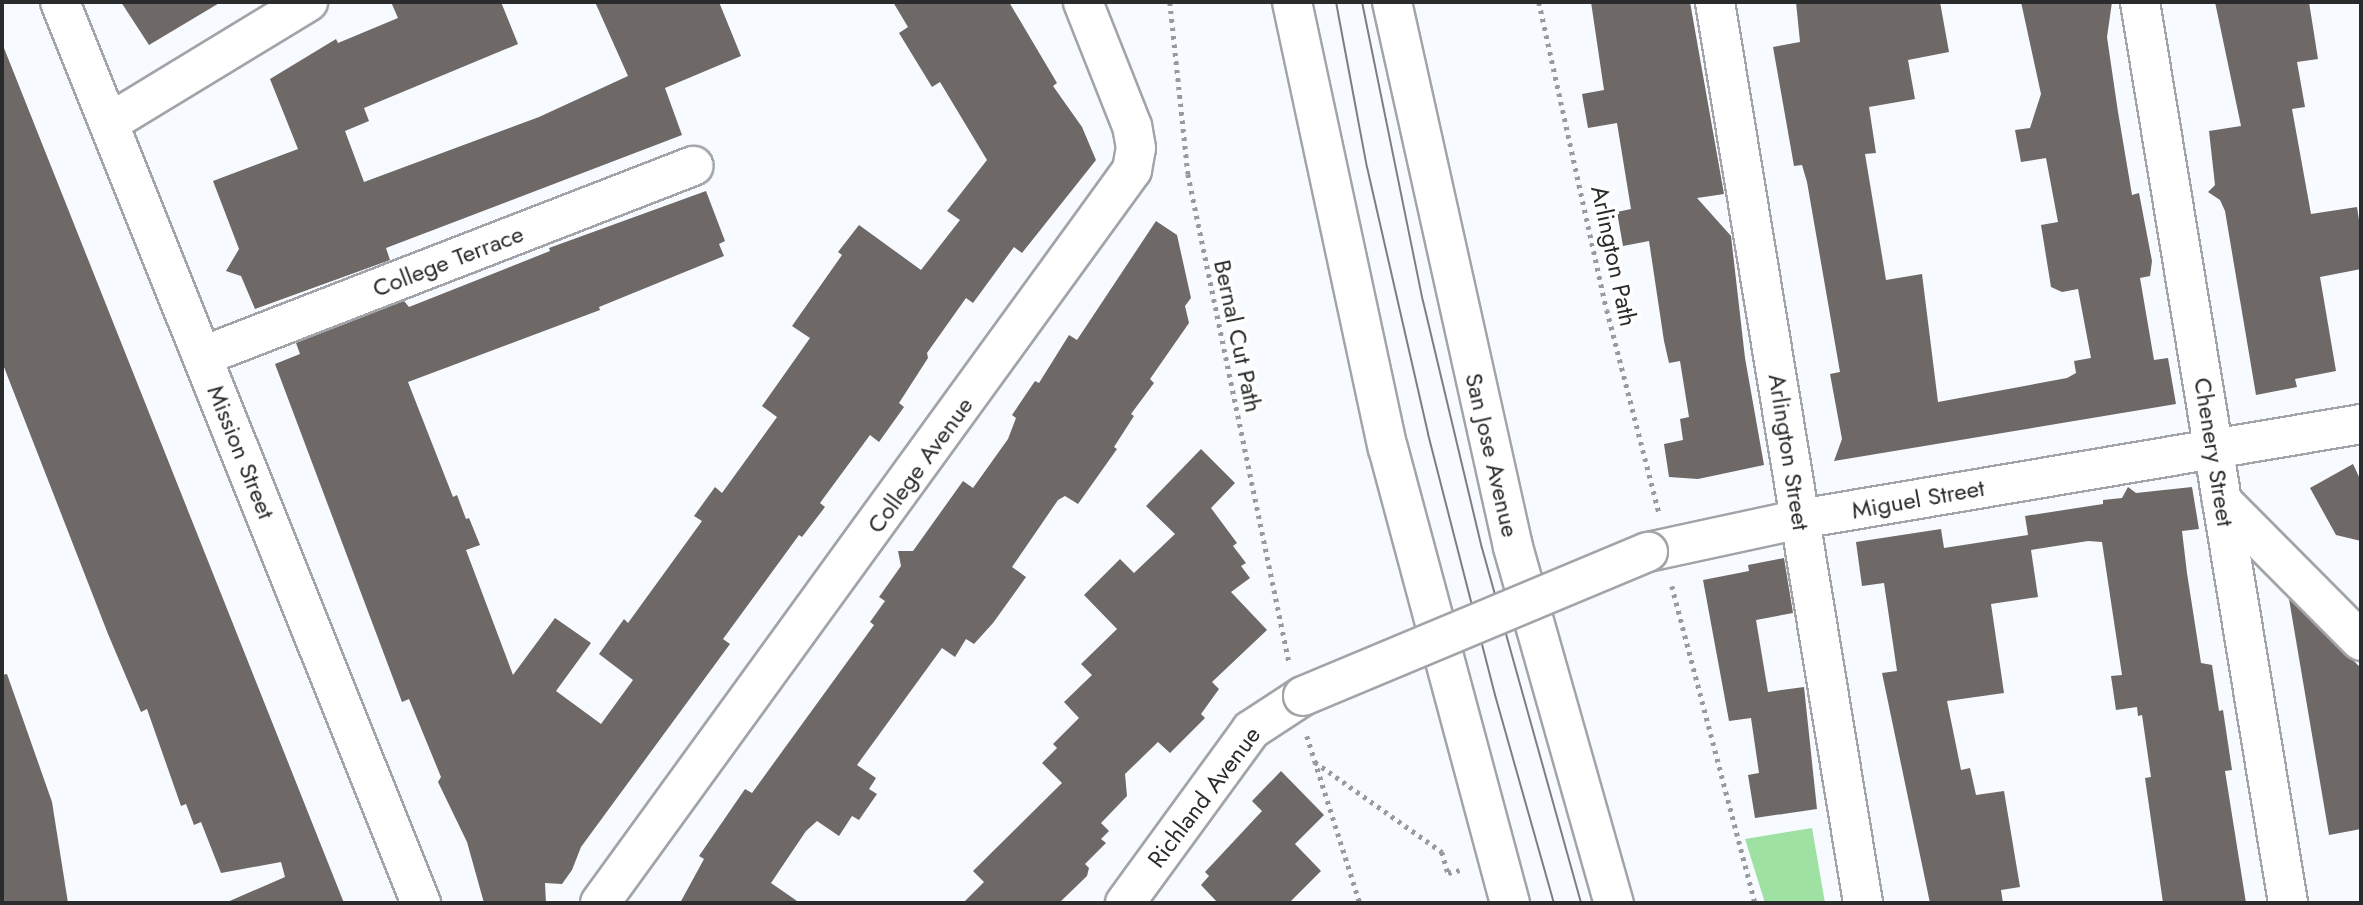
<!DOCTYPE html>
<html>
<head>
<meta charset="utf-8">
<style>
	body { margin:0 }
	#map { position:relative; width:2363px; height:905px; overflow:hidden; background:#f7faff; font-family:Jost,sans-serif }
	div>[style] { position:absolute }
	.green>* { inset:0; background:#9fe1a2 }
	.building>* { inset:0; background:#6e6867 }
	.path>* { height:4.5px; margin-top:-2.25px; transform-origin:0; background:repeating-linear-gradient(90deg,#989a9d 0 3.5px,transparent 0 8.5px) }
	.roads { filter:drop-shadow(2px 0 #a2a4a9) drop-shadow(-2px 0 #a2a4a9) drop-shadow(0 2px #a2a4a9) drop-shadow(0 -2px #a2a4a9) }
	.minor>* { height:38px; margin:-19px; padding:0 19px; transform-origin:19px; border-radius:19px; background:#fff }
	.major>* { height:38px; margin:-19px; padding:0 19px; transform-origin:19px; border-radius:19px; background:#fff }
	.tram>* { height:2px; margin:-1px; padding:0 1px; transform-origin:1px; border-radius:1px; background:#7c7e81 }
	.bridges { filter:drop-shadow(2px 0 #a2a4a9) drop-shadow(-2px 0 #a2a4a9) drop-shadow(0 2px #a2a4a9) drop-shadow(0 -2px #a2a4a9) }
	.minor-bridge>* { height:38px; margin:-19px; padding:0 19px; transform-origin:19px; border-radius:19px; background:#fff }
	span { translate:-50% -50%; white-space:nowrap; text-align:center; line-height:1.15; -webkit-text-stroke:7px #fff; paint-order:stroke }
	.street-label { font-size:24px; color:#2a2b2d }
	.frame { position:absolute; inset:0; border:4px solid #2a2b2d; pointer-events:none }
</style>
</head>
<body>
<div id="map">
	<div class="green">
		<div style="clip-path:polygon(1812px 828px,1825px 903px,1765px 903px,1745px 839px)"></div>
	</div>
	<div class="building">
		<div style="clip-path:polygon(121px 2px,221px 2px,149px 45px)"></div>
		<div style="clip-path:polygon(391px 2px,501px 2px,518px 44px,364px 108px,369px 121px,345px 131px,364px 182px,539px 117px,628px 76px,595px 2px,719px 2px,741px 56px,665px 88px,682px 135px,386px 248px,390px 260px,255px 309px,241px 276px,226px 271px,239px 249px,213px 181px,298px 149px,270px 79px,336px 39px,338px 43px,398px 18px)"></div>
		<div style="clip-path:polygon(893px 2px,1009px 2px,1057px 83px,1053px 86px,1082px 127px,1096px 160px,1022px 253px,1014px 247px,973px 303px,966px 298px,927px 353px,928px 358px,899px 403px,904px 407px,879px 442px,870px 435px,820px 503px,825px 507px,802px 537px,799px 535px,723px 639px,730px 644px,581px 847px,572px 870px,562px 884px,545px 883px,546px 903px,484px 903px,467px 842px,438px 782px,441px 777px,409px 699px,402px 702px,275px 364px,300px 354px,296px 343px,404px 301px,409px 307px,550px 251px,549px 248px,706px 191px,725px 241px,719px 244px,724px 256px,599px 307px,600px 310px,408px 382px,453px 497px,457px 495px,466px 519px,469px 518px,480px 545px,466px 550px,513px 675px,555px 618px,591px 643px,556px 691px,601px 724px,633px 680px,599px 654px,624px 619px,628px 623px,702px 521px,694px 516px,715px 487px,722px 493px,777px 417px,762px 406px,810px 338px,792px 326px,842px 255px,838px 252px,859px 225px,921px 270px,960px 220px,947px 211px,987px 160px,940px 82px,932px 87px,899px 33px,908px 27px)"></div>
		<div style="clip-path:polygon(1591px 2px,1690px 2px,1724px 194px,1697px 198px,1731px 236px,1745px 358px,1764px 465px,1698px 479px,1669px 477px,1664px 444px,1683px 440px,1680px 419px,1689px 417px,1680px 361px,1669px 363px,1664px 341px,1649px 241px,1623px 246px,1617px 212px,1631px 209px,1617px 123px,1588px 128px,1582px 94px,1604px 90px)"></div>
		<div style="clip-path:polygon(1796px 2px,1940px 2px,1949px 52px,1908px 60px,1915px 99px,1869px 107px,1876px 153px,1865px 154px,1886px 280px,1922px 274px,1938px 402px,2067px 378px,2076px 373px,2074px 361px,2091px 358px,2078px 289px,2062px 292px,2051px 287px,2041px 225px,2058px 222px,2046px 158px,2021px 162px,2015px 130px,2030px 128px,2041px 94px,2021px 2px,2112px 2px,2107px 37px,2118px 112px,2132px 195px,2139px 193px,2152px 261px,2150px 276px,2140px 278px,2154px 360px,2168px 358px,2176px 404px,1834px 461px,1842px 439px,1830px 374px,1840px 372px,1807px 182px,1802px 165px,1794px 166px,1773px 47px,1800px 42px)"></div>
		<div style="clip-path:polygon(2215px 2px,2309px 2px,2318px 59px,2297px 62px,2305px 107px,2292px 109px,2311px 214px,2357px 207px,2361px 233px,2361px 269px,2320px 277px,2336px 371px,2295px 379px,2297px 387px,2256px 395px,2225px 211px,2220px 200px,2208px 192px,2215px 185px,2209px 131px,2241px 126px)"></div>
		<div style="clip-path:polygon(2px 48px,4px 48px,344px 903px,225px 903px,285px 877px,281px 862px,221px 873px,201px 822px,194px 825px,186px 804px,181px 806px,147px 709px,141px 712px,108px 634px,2px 362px)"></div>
		<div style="clip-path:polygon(1156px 221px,1177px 235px,1191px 298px,1185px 306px,1189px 323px,1150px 379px,1154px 383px,1131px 414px,1134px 416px,1114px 447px,1117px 449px,1078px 504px,1065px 496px,1058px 500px,1012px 567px,1026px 577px,993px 623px,974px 644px,966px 639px,955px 657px,942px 648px,857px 765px,876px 778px,869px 789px,877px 794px,859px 820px,852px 816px,839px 836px,817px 821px,806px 831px,771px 883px,800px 903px,680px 903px,704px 859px,699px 856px,745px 789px,752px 793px,874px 625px,870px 622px,885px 601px,879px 597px,901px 566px,898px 551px,913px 551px,963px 481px,973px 488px,1008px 439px,1016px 418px,1012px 415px,1035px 381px,1039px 383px,1069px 335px,1077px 340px)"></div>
		<div style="clip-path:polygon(1201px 449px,1235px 483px,1211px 508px,1237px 543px,1233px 546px,1246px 563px,1241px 566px,1250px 578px,1231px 592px,1267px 630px,1212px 682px,1219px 689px,1201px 714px,1205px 718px,1170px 753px,1158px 742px,1125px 774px,1127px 796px,1101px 823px,1109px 831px,1101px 839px,1106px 843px,1085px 864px,1089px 868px,1087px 876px,1059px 903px,963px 903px,984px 882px,973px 871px,1062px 783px,1042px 763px,1057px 748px,1053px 744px,1079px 718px,1064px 702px,1092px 675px,1081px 664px,1117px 629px,1084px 595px,1120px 559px,1134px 573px,1175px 534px,1146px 506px)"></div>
		<div style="clip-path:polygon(2353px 464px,2361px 481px,2361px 541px,2336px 535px,2310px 488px)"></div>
		<div style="clip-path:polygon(2128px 487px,2136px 493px,2192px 487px,2199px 529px,2182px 531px,2187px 573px,2201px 663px,2212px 665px,2219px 711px,2223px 710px,2232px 770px,2225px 771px,2246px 903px,2163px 903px,2145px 778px,2151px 777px,2142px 715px,2138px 716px,2137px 707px,2116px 710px,2111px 676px,2122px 675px,2102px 542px,2088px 541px,2031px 550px,2038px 597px,1991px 604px,2004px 693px,1947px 701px,1961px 770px,1970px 768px,1976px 795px,2004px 791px,2020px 887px,2001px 890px,2003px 903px,1930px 903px,1882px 673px,1897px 671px,1884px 583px,1862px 586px,1856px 542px,1941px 529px,1944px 548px,2028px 535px,2025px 516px,2103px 504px,2103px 500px,2122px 498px)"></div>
		<div style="clip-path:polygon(1784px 558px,1793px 613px,1756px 620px,1768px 692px,1804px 687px,1817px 809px,1755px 818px,1748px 775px,1759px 773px,1751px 718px,1729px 721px,1703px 580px,1749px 571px,1748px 565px)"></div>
		<div style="clip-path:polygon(2289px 599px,2361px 668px,2361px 829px,2329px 835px)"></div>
		<div style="clip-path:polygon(7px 674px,52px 802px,68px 903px,2px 903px,2px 675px)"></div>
		<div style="clip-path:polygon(1281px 771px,1324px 815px,1295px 844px,1321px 871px,1289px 903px,1218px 903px,1201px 885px,1209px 876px,1205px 872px,1262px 811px,1252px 801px)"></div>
	</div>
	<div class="path">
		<div style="left:1170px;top:2px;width:173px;rotate:84deg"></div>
		<div style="left:1188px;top:174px;width:497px;rotate:78.3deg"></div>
		<div style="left:1539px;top:2px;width:315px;rotate:77.6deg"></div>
		<div style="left:1607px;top:310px;width:210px;rotate:75.6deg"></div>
		<div style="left:1672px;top:586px;width:328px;rotate:75.3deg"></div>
		<div style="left:1307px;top:736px;width:175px;rotate:72.4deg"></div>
		<div style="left:1315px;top:762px;width:156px;rotate:35.3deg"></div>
		<div style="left:1442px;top:852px;width:22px;rotate:74deg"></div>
		<div style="left:1448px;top:873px;width:12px;rotate:-14deg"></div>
	</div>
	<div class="roads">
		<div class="minor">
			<div style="left:1715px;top:2px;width:913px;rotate:80.67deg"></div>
			<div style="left:2140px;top:2px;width:913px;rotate:80.67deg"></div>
			<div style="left:109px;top:123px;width:233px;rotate:-31.3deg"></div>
			<div style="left:203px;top:356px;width:526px;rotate:-21.19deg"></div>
			<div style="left:2222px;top:501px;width:197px;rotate:45.2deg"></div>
			<div style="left:1648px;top:552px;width:156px;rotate:-12.2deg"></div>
			<div style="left:1800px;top:519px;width:569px;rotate:-9.61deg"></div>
			<div style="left:600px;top:903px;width:906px;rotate:-54.03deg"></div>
			<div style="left:1132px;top:170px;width:22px;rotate:-80deg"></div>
			<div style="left:1136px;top:148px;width:22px;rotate:-100deg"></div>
			<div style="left:1132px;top:126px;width:133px;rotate:-111.6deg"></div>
			<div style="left:1125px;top:903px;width:214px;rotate:-53.9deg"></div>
			<div style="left:1251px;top:730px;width:62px;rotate:-33.2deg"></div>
		</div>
		<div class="major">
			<div style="left:60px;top:2px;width:971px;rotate:68.17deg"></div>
			<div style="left:1292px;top:2px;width:456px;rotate:77.9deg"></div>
			<div style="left:1388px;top:448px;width:471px;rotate:75deg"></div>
			<div style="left:1392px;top:2px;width:558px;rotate:77.48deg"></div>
			<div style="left:1513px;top:547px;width:370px;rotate:74.2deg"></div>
		</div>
	</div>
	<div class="tram">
		<div style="left:1336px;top:2px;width:168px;rotate:79.4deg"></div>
		<div style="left:1367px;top:167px;width:274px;rotate:77.1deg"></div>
		<div style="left:1428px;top:434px;width:269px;rotate:75.6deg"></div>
		<div style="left:1495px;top:695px;width:216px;rotate:74.2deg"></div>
		<div style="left:1362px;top:2px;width:305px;rotate:78.5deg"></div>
		<div style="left:1423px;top:301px;width:254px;rotate:76.6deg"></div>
		<div style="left:1482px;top:548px;width:369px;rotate:74.4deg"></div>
	</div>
	<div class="bridges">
		<div class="minor-bridge">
			<div style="left:1303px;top:696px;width:374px;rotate:-22.7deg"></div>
		</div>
	</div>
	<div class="street-label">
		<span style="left:1614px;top:256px;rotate:78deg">Arlington Path</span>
		<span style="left:448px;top:261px;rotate:-21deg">College Terrace</span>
		<span style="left:1238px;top:336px;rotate:78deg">Bernal Cut Path</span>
		<span style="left:241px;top:452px;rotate:68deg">Mission Street</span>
		<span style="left:1789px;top:452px;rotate:81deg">Arlington Street</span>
		<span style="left:2214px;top:452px;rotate:81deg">Chenery Street</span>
		<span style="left:1492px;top:455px;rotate:77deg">San Jose Avenue</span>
		<span style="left:920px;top:465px;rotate:-54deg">College Avenue</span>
		<span style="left:1918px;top:499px;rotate:-10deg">Miguel Street</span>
		<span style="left:1204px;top:797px;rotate:-53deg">Richland Avenue</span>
	</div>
	<div class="frame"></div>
</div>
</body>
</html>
